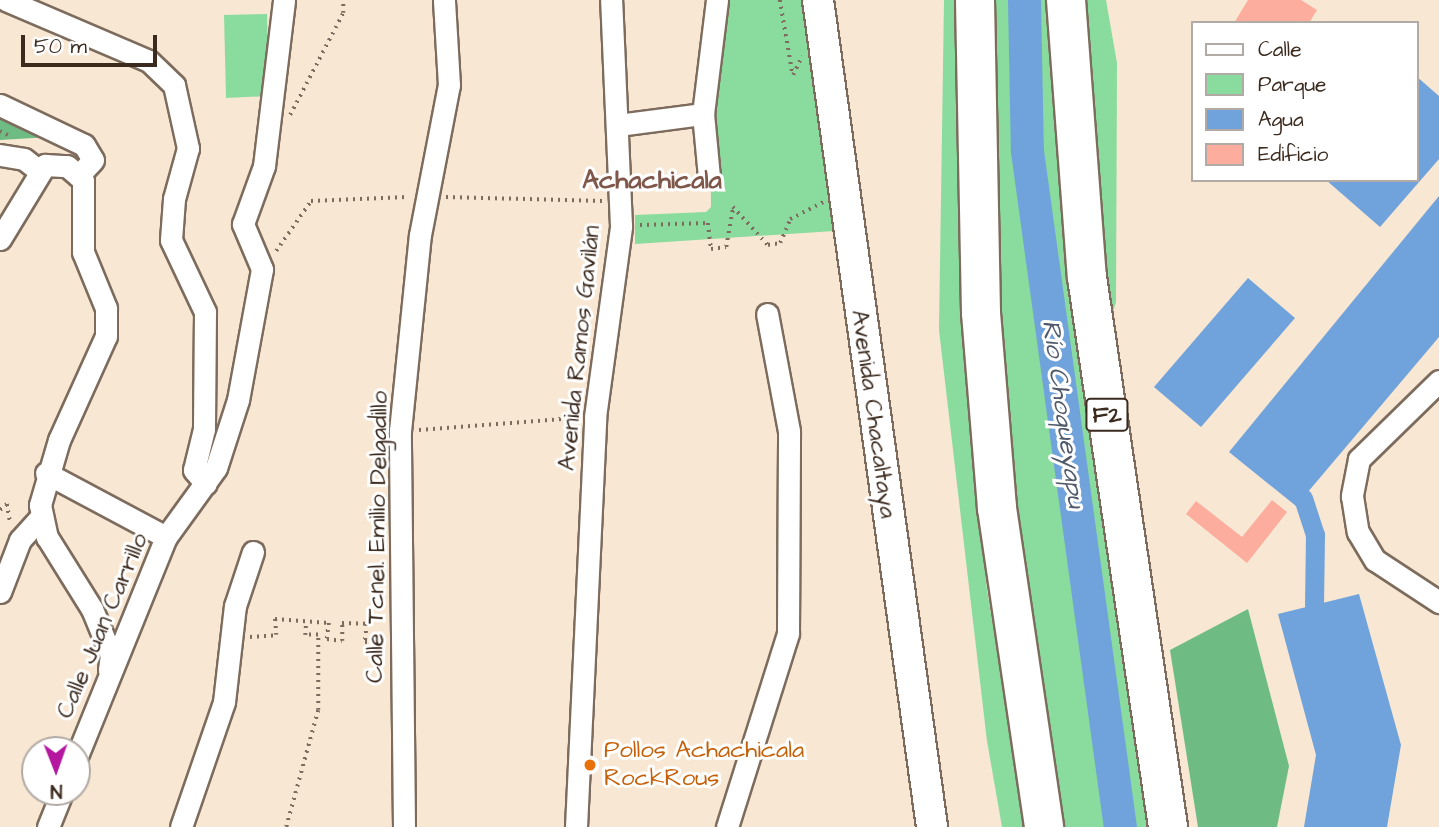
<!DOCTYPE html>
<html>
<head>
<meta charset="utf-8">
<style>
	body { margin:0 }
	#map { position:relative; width:1439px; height:827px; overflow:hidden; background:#f8e7d3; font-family:"Architects Daughter",sans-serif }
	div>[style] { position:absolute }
	.green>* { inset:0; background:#89dc9d }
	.forest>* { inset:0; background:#6ebc84 }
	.water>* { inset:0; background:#70a2db }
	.canal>* { height:19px; margin:-9.5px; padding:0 9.5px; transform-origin:9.5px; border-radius:9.5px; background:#70a2db }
	.river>* { height:33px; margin:-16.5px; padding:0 16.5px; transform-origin:16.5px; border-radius:16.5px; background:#70a2db }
	.building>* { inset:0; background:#fcad9e }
	.path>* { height:3.5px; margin-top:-1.75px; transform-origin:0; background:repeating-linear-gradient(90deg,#7d6c5d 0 2px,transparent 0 7px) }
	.roads { filter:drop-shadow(2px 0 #7d6c5d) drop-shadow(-2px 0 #7d6c5d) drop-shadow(0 2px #7d6c5d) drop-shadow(0 -2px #7d6c5d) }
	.street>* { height:21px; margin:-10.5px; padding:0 10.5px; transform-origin:10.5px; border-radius:10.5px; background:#fff }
	.secondary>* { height:30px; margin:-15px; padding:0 15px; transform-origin:15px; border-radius:15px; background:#fff }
	.highway>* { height:38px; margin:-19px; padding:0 19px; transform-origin:19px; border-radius:19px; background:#fff }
	.dots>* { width:19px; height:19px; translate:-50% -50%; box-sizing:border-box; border:4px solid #fff; border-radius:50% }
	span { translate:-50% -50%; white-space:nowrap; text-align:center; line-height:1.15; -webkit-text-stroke:6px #fff; paint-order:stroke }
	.shield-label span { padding:2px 5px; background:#fff; border:2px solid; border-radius:5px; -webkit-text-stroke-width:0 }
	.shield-label { font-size:23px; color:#3b2a1e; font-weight:700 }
	.street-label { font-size:24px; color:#3b2a1e }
	.food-label { font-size:24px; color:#c56008 }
	.left { translate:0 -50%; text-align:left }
	.neighbourhood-label { font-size:26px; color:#7f584b; font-weight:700 }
	.water-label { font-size:26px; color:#505a6a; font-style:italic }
	.legend { position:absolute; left:1191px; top:21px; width:228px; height:161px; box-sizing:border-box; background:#fff; border:2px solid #b1aaa5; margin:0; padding:9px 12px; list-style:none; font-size:21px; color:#3b2a1e }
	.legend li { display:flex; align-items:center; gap:14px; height:35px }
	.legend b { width:35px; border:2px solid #b1aaa5 }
	.north { position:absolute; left:21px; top:736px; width:70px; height:70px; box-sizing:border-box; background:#fff; border:2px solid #b1aaa5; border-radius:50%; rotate:179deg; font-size:19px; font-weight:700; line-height:28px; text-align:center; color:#3b2a1e }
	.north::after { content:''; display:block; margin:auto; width:24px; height:32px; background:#b5179e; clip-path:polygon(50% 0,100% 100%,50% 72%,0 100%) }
	.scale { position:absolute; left:21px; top:35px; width:136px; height:32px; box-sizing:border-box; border:4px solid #3b2a1e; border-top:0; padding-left:9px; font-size:21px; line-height:24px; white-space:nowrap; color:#3b2a1e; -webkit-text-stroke:5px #fff; paint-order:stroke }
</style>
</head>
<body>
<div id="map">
	<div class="green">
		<div style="clip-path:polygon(724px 0,808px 0,834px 231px,635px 244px,635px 215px,706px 212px,711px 207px,710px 116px)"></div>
		<div style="clip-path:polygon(944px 0,957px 0,963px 339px,987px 590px,1026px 827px,1002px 827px,987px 741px,939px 330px)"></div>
		<div style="clip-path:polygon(995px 0,1012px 0,1015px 154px,1110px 827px,1061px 827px,1011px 502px,996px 318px)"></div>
		<div style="clip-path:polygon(1037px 0,1054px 0,1152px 827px,1133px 827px,1061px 314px,1040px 153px)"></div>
		<div style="clip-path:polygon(1086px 0,1106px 0,1117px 63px,1116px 302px,1109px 325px)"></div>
		<div style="clip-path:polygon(267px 14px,269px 96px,226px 98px,224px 15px)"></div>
	</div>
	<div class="forest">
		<div style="clip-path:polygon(0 111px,67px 136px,0 140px)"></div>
		<div style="clip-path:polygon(1248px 609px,1289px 766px,1277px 827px,1198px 827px,1170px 650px)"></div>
	</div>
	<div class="water">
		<div style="clip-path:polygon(1416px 76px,1439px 96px,1439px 159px,1380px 227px,1326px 180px,1416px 180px)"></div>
		<div style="clip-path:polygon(1439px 196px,1439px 337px,1296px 506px,1229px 452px)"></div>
		<div style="clip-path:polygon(1248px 278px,1295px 318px,1201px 427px,1154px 387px)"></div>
		<div style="clip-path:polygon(1359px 594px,1401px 745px,1387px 827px,1304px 827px,1316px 755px,1278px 614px)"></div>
	</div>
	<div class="canal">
		<div style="left:1303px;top:498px;width:38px;rotate:72deg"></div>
		<div style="left:1315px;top:534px;width:71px;rotate:90.8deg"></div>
	</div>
	<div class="river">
		<div style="left:1024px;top:0;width:151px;rotate:88.9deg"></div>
		<div style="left:1027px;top:151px;width:682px;rotate:82.17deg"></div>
	</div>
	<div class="building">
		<div style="clip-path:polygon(1248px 0,1301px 0,1317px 10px,1309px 23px,1234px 23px)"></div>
		<div style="clip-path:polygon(1272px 500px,1287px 512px,1247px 563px,1186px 514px,1196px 501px,1242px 537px)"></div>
	</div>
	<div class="path">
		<div style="left:780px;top:0;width:77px;rotate:80.3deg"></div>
		<div style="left:793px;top:75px;width:21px;rotate:-65deg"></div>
		<div style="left:290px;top:115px;width:115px;rotate:-62.5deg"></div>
		<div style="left:343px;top:13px;width:13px;rotate:-90deg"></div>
		<div style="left:0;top:131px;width:9px;rotate:27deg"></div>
		<div style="left:446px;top:197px;width:157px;rotate:1.5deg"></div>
		<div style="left:640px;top:225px;width:68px;rotate:-1.7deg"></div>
		<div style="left:708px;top:223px;width:26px;rotate:83deg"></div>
		<div style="left:711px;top:249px;width:15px;rotate:-8deg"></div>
		<div style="left:726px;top:247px;width:41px;rotate:-80.1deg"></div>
		<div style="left:733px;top:207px;width:52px;rotate:47.4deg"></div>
		<div style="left:768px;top:245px;width:12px;rotate:-9deg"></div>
		<div style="left:780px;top:243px;width:26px;rotate:-67deg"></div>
		<div style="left:790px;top:219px;width:38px;rotate:-27deg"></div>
		<div style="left:276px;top:251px;width:61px;rotate:-55deg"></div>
		<div style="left:311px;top:201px;width:96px;rotate:-2.4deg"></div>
		<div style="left:419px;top:430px;width:156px;rotate:-4.4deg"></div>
		<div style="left:0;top:510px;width:9px;rotate:-41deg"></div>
		<div style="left:7px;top:504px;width:17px;rotate:80deg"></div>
		<div style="left:250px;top:637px;width:26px;rotate:-4deg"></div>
		<div style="left:276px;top:635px;width:16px;rotate:-94deg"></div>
		<div style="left:275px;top:619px;width:54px;rotate:4.2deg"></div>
		<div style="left:329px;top:623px;width:16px;rotate:97deg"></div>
		<div style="left:327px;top:639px;width:15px;rotate:8deg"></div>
		<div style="left:342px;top:641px;width:18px;rotate:-90deg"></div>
		<div style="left:342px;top:623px;width:25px;rotate:2deg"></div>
		<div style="left:367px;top:624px;width:18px;rotate:96deg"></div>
		<div style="left:365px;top:642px;width:20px;rotate:-3deg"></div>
		<div style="left:286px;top:827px;width:121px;rotate:-74.7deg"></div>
		<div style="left:318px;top:710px;width:75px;rotate:-90deg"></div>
		<div style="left:318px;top:635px;width:13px;rotate:180deg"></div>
		<div style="left:305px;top:635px;width:13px;rotate:-86deg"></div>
	</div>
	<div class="roads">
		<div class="street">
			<div style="left:6px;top:0;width:155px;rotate:23.1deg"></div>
			<div style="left:149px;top:61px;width:35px;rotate:44deg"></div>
			<div style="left:174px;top:85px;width:65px;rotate:77.5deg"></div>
			<div style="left:188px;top:148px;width:53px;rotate:105.4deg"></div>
			<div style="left:174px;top:199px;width:41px;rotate:94.2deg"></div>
			<div style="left:171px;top:240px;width:80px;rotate:64.7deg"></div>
			<div style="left:205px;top:312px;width:117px;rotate:90.5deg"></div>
			<div style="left:204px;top:429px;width:42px;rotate:103.7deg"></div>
			<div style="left:194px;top:470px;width:18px;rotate:49deg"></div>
			<div style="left:0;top:105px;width:93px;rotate:25.5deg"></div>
			<div style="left:84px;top:145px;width:17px;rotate:59deg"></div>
			<div style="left:93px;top:160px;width:21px;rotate:133deg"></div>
			<div style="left:618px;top:125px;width:86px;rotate:-7.4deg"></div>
			<div style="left:0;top:155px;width:24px;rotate:9deg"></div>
			<div style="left:24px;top:159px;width:18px;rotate:38deg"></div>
			<div style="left:709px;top:177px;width:63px;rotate:-95.4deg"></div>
			<div style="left:703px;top:114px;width:115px;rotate:-83deg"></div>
			<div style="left:0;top:239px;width:87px;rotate:-58.7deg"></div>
			<div style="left:45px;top:165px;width:22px;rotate:3deg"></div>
			<div style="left:67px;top:166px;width:21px;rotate:41deg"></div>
			<div style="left:83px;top:180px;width:72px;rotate:90deg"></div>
			<div style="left:83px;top:252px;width:61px;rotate:67.7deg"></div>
			<div style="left:106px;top:308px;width:28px;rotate:90deg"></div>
			<div style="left:106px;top:336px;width:114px;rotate:114.3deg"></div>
			<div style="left:59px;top:440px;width:68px;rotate:106.3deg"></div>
			<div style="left:40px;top:505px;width:33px;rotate:78deg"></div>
			<div style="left:47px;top:537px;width:85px;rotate:58deg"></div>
			<div style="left:92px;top:609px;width:50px;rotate:67.6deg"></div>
			<div style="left:111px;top:655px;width:15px;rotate:98deg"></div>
			<div style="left:1439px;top:381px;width:112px;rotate:135.7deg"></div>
			<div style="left:1359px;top:459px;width:38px;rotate:101deg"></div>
			<div style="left:1352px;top:496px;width:36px;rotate:81deg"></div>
			<div style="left:1358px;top:532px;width:33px;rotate:59deg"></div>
			<div style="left:1375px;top:560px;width:77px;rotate:33.3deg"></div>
			<div style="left:46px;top:473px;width:136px;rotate:28.1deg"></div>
			<div style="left:0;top:592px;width:56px;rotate:-69deg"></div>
			<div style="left:20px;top:540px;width:31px;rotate:-48deg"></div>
			<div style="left:77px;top:756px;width:236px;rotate:-67.9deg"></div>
			<div style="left:166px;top:537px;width:85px;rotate:-54.1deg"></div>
			<div style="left:216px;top:468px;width:71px;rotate:-72.1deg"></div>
			<div style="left:238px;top:400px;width:133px;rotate:-79.6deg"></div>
			<div style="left:262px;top:269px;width:49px;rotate:-112.9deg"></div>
			<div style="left:243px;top:224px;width:62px;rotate:-70.1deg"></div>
			<div style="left:264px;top:166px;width:167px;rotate:-83.1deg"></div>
			<div style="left:48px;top:827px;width:38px;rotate:-68deg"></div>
			<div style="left:181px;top:827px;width:132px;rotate:-71deg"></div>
			<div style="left:224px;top:702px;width:97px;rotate:-83.5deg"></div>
			<div style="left:235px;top:606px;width:57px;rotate:-71.6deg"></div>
			<div style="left:404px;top:827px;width:396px;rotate:-90.6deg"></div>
			<div style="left:400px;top:431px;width:197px;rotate:-84.2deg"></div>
			<div style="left:420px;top:235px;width:153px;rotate:-79.1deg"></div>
			<div style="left:449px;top:85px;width:85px;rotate:-93.4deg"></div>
			<div style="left:576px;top:827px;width:410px;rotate:-87.3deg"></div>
			<div style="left:595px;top:417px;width:193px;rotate:-82.2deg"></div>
			<div style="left:621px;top:226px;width:226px;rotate:-92.5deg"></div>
			<div style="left:727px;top:827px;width:203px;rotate:-72.5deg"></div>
			<div style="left:788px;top:633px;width:202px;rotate:-89.7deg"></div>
			<div style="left:789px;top:431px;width:119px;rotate:-100.6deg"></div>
		</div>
		<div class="secondary">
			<div style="left:818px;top:0;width:835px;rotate:82.15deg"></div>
		</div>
		<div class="highway">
			<div style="left:975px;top:0;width:313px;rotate:88.9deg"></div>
			<div style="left:981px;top:313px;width:196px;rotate:85.3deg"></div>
			<div style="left:997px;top:508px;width:322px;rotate:81.6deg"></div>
			<div style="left:1066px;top:0;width:278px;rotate:85.7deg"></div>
			<div style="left:1087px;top:277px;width:556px;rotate:81.62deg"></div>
		</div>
	</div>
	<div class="dots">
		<div style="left:590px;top:765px;background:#e8710a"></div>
	</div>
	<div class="shield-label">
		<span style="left:1107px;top:415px">F2</span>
	</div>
	<div class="street-label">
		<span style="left:580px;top:348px;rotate:-84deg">Avenida Ramos Gavilán</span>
		<span style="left:873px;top:414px;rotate:82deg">Avenida Chacaltaya</span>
		<span style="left:378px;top:537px;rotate:-89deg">Calle Tcnel. Emilio Delgadillo</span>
		<span style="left:103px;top:626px;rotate:-67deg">Calle Juan Carrillo</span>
	</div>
	<div class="food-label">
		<span class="left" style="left:604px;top:765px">Pollos Achachicala<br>RockRous</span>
	</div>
	<div class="neighbourhood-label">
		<span style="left:652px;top:181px">Achachicala</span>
	</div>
	<div class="water-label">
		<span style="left:1063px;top:414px;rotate:82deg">Río Choqueyapu</span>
	</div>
	<ul class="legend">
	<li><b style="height:9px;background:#fff"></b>Calle</li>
	<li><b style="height:19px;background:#89dc9d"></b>Parque</li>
	<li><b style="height:19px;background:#70a2db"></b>Agua</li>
	<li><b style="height:19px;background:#fcad9e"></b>Edificio</li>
	</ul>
	<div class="north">N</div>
	<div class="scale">50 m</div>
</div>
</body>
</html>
